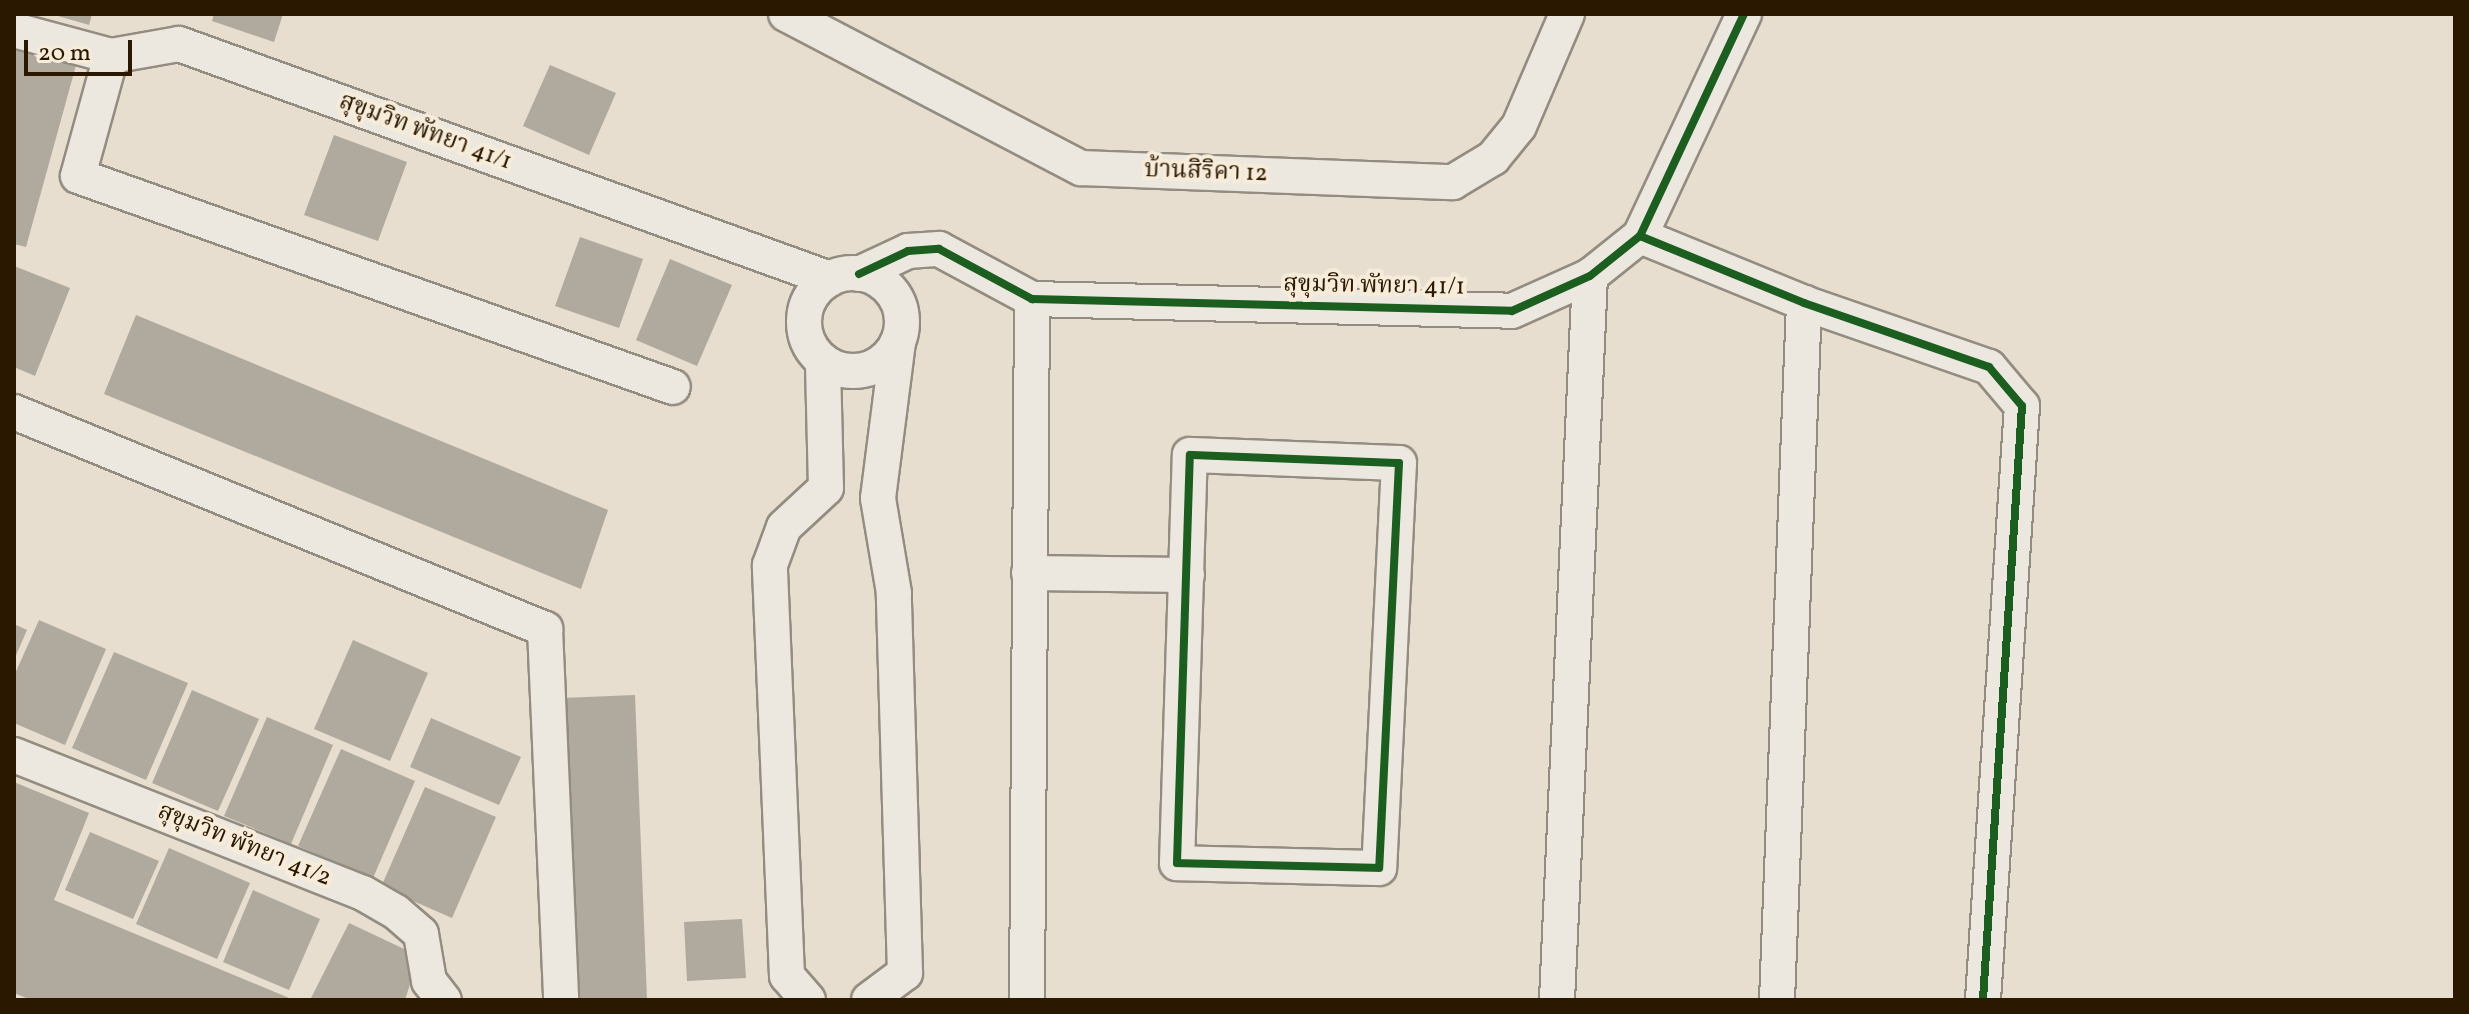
<!DOCTYPE html>
<html>
<head>
<meta charset="utf-8">
<style>
	body { margin:0 }
	#map { position:relative; width:2469px; height:1014px; overflow:hidden; background:#e7decf; font-family:Vollkorn,"Noto Serif Thai",serif }
	div>[style] { position:absolute }
	.building>* { inset:0; background:#b0a99d }
	.roads { filter:drop-shadow(2px 0 #938c80) drop-shadow(-2px 0 #938c80) drop-shadow(0 2px #938c80) drop-shadow(0 -2px #938c80) }
	.street>* { height:34px; margin:-17px; padding:0 17px; transform-origin:17px; border-radius:17px; background:#ece7df }
	.street>.ring { margin:-17px; padding:0; box-sizing:content-box; background:none; border:34px solid #ece7df; border-radius:50% }
	.cycleway>* { height:8px; margin:-4px; padding:0 4px; transform-origin:4px; border-radius:4px; background:#1b5e20 }
	span { translate:-50% -50%; white-space:nowrap; text-align:center; line-height:1.15; -webkit-text-stroke:8px #f6ecd9; paint-order:stroke }
	.street-label { font-size:24px; color:#2a1800 }
	.frame { position:absolute; inset:0; border:16px solid #2a1800; pointer-events:none }
	.scale { position:absolute; left:24px; top:40px; width:108px; height:36px; box-sizing:border-box; border:4px solid #2a1800; border-top:0; padding-left:10px; font-size:24px; line-height:28px; white-space:nowrap; color:#2a1800; -webkit-text-stroke:6px #f6ecd9; paint-order:stroke }
</style>
</head>
<body>
<div id="map">
	<div class="building">
		<div style="clip-path:polygon(51px 14px,92px 14px,89px 25px)"></div>
		<div style="clip-path:polygon(214px 14px,283px 14px,274px 42px,212px 21px)"></div>
		<div style="clip-path:polygon(14px 40px,78px 58px,26px 247px,14px 244px)"></div>
		<div style="clip-path:polygon(550px 65px,616px 93px,589px 155px,523px 126px)"></div>
		<div style="clip-path:polygon(334px 135px,407px 162px,378px 241px,304px 215px)"></div>
		<div style="clip-path:polygon(580px 237px,643px 259px,619px 328px,555px 306px)"></div>
		<div style="clip-path:polygon(670px 259px,732px 285px,697px 366px,636px 340px)"></div>
		<div style="clip-path:polygon(14px 266px,70px 288px,35px 376px,14px 367px)"></div>
		<div style="clip-path:polygon(136px 315px,608px 510px,581px 589px,104px 394px)"></div>
		<div style="clip-path:polygon(39px 620px,106px 649px,65px 745px,14px 723px,14px 676px)"></div>
		<div style="clip-path:polygon(14px 624px,27px 630px,14px 660px)"></div>
		<div style="clip-path:polygon(353px 640px,428px 673px,390px 761px,314px 729px)"></div>
		<div style="clip-path:polygon(114px 652px,188px 683px,146px 780px,72px 748px)"></div>
		<div style="clip-path:polygon(192px 690px,259px 719px,218px 811px,152px 783px)"></div>
		<div style="clip-path:polygon(635px 695px,647px 1000px,574px 1000px,562px 698px)"></div>
		<div style="clip-path:polygon(267px 717px,333px 745px,291px 844px,224px 816px)"></div>
		<div style="clip-path:polygon(431px 718px,521px 757px,499px 805px,410px 767px)"></div>
		<div style="clip-path:polygon(341px 749px,415px 781px,373px 878px,298px 846px)"></div>
		<div style="clip-path:polygon(14px 782px,89px 813px,54px 900px,294px 1000px,31px 1000px,14px 993px)"></div>
		<div style="clip-path:polygon(425px 787px,496px 817px,452px 918px,381px 887px)"></div>
		<div style="clip-path:polygon(90px 832px,159px 861px,133px 919px,65px 890px)"></div>
		<div style="clip-path:polygon(169px 848px,250px 883px,217px 959px,136px 924px)"></div>
		<div style="clip-path:polygon(253px 890px,320px 919px,289px 990px,223px 962px)"></div>
		<div style="clip-path:polygon(742px 919px,746px 978px,687px 981px,684px 922px)"></div>
		<div style="clip-path:polygon(349px 923px,419px 956px,405px 1000px,310px 1000px)"></div>
	</div>
	<div class="roads">
		<div class="street">
			<div style="left:786px;top:14px;width:333px;rotate:27.6deg"></div>
			<div style="left:1081px;top:168px;width:372px;rotate:2.2deg"></div>
			<div style="left:1453px;top:182px;width:47px;rotate:-31deg"></div>
			<div style="left:1493px;top:158px;width:41px;rotate:-50.9deg"></div>
			<div style="left:1519px;top:126px;width:122px;rotate:-66.8deg"></div>
			<div style="left:14px;top:30px;width:100px;rotate:15deg"></div>
			<div style="left:111px;top:56px;width:69px;rotate:-10deg"></div>
			<div style="left:179px;top:44px;width:692px;rotate:19.85deg"></div>
			<div style="left:111px;top:56px;width:124px;rotate:105.4deg"></div>
			<div style="left:78px;top:176px;width:631px;rotate:19.53deg"></div>
			<div style="left:1640px;top:236px;width:177px;rotate:22.2deg"></div>
			<div style="left:1804px;top:303px;width:196px;rotate:19.1deg"></div>
			<div style="left:1989px;top:367px;width:51px;rotate:49.8deg"></div>
			<div style="left:2022px;top:406px;width:595px;rotate:93.76deg"></div>
			<div class="ring" style="left:804px;top:273px;width:64px;height:64px"></div>
			<div style="left:859px;top:274px;width:54px;rotate:-25.1deg"></div>
			<div style="left:908px;top:251px;width:31px;rotate:-4deg"></div>
			<div style="left:939px;top:249px;width:106px;rotate:28.3deg"></div>
			<div style="left:1032px;top:299px;width:480px;rotate:1.4deg"></div>
			<div style="left:1512px;top:311px;width:85px;rotate:-24.2deg"></div>
			<div style="left:1590px;top:276px;width:64px;rotate:-38.7deg"></div>
			<div style="left:1640px;top:236px;width:245px;rotate:-64.9deg"></div>
			<div style="left:14px;top:412px;width:574px;rotate:22.23deg"></div>
			<div style="left:545px;top:629px;width:371px;rotate:87.5deg"></div>
			<div style="left:1190px;top:455px;width:209px;rotate:2.2deg"></div>
			<div style="left:1399px;top:463px;width:405px;rotate:92.8deg"></div>
			<div style="left:1379px;top:868px;width:202px;rotate:-178.6deg"></div>
			<div style="left:1177px;top:863px;width:408px;rotate:-88.2deg"></div>
			<div style="left:1029px;top:573px;width:158px;rotate:0.7deg"></div>
			<div style="left:14px;top:755px;width:375px;rotate:21.6deg"></div>
			<div style="left:363px;top:893px;width:38px;rotate:30deg"></div>
			<div style="left:396px;top:912px;width:33px;rotate:41deg"></div>
			<div style="left:421px;top:934px;width:48px;rotate:80.3deg"></div>
			<div style="left:429px;top:981px;width:24px;rotate:52deg"></div>
			<div style="left:808px;top:1000px;width:32px;rotate:-131deg"></div>
			<div style="left:787px;top:976px;width:411px;rotate:-92.4deg"></div>
			<div style="left:770px;top:565px;width:40px;rotate:-69.8deg"></div>
			<div style="left:784px;top:527px;width:57px;rotate:-42.9deg"></div>
			<div style="left:826px;top:488px;width:127px;rotate:-91.4deg"></div>
			<div style="left:869px;top:1000px;width:45px;rotate:-36.9deg"></div>
			<div style="left:905px;top:973px;width:380px;rotate:-91.7deg"></div>
			<div style="left:894px;top:593px;width:96px;rotate:-99.6deg"></div>
			<div style="left:878px;top:498px;width:158px;rotate:-82.7deg"></div>
			<div style="left:1027px;top:1000px;width:701px;rotate:-89.59deg"></div>
			<div style="left:1557px;top:1000px;width:725px;rotate:-87.39deg"></div>
			<div style="left:1777px;top:1000px;width:698px;rotate:-87.78deg"></div>
		</div>
	</div>
	<div class="cycleway">
		<div style="left:1640px;top:236px;width:177px;rotate:22.2deg"></div>
		<div style="left:1804px;top:303px;width:196px;rotate:19.1deg"></div>
		<div style="left:1989px;top:367px;width:51px;rotate:49.8deg"></div>
		<div style="left:2022px;top:406px;width:595px;rotate:93.76deg"></div>
		<div style="left:859px;top:274px;width:54px;rotate:-25.1deg"></div>
		<div style="left:908px;top:251px;width:31px;rotate:-4deg"></div>
		<div style="left:939px;top:249px;width:106px;rotate:28.3deg"></div>
		<div style="left:1032px;top:299px;width:480px;rotate:1.4deg"></div>
		<div style="left:1512px;top:311px;width:85px;rotate:-24.2deg"></div>
		<div style="left:1590px;top:276px;width:64px;rotate:-38.7deg"></div>
		<div style="left:1640px;top:236px;width:245px;rotate:-64.9deg"></div>
		<div style="left:1190px;top:455px;width:209px;rotate:2.2deg"></div>
		<div style="left:1399px;top:463px;width:405px;rotate:92.8deg"></div>
		<div style="left:1379px;top:868px;width:202px;rotate:-178.6deg"></div>
		<div style="left:1177px;top:863px;width:408px;rotate:-88.2deg"></div>
	</div>
	<div class="street-label">
		<span style="left:425px;top:133px;rotate:20deg">สุขุมวิท พัทยา 41/1</span>
		<span style="left:1206px;top:173px;rotate:2deg">บ้านสิริคา 12</span>
		<span style="left:1374px;top:287px;rotate:1deg">สุขุมวิท พัทยา 41/1</span>
		<span style="left:244px;top:846px;rotate:22deg">สุขุมวิท พัทยา 41/2</span>
	</div>
	<div class="frame"></div>
	<div class="scale">20 m</div>
</div>
</body>
</html>
